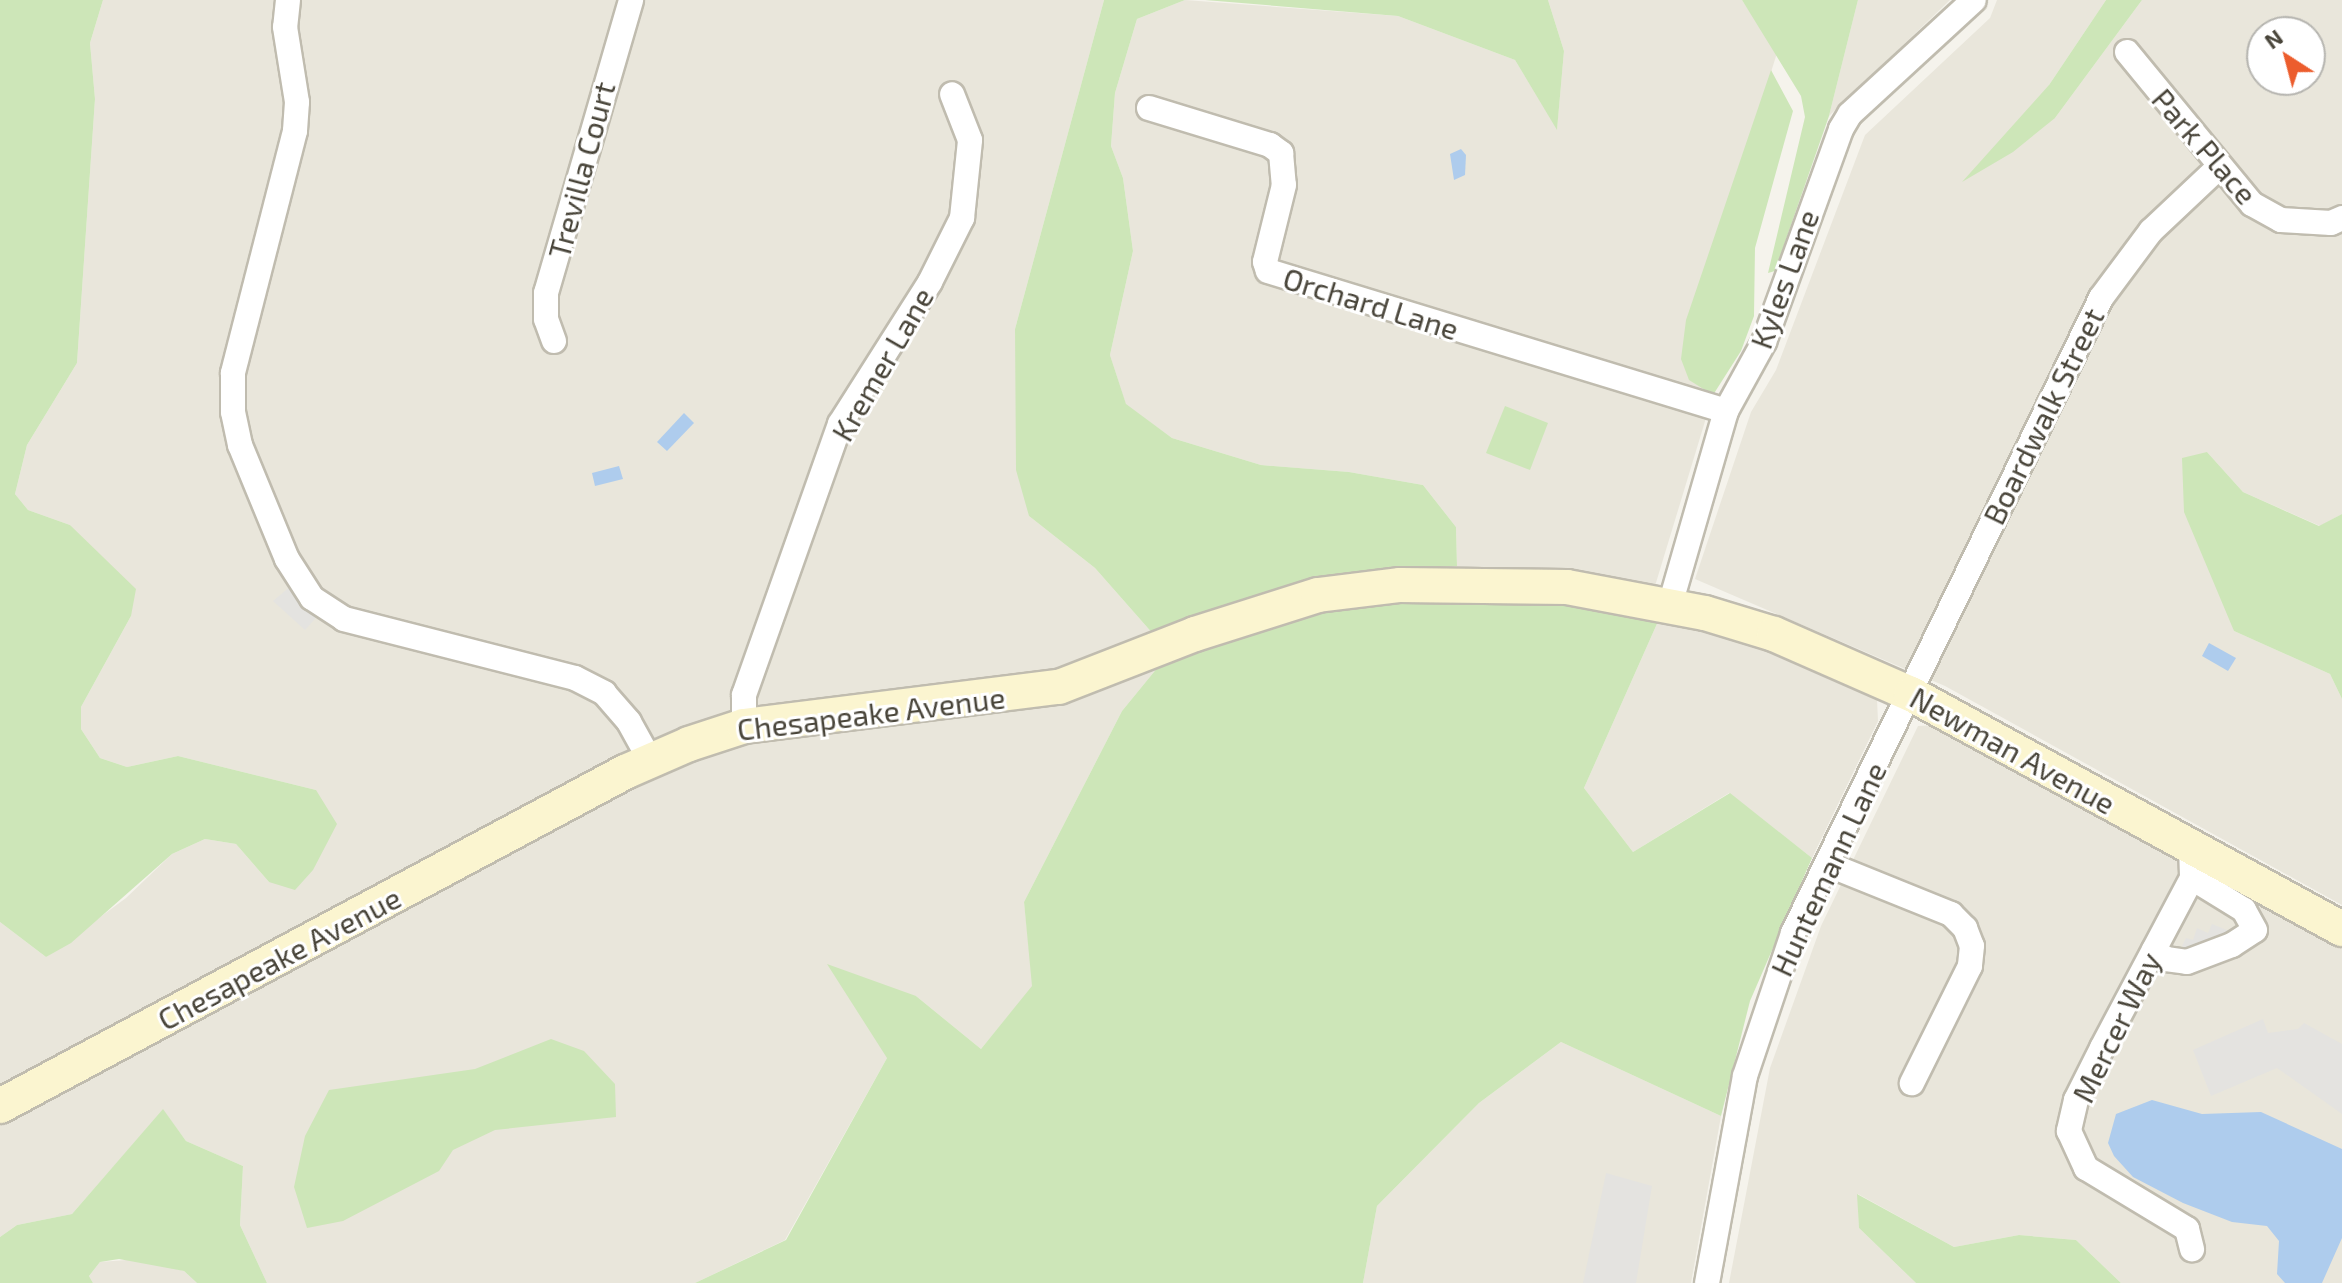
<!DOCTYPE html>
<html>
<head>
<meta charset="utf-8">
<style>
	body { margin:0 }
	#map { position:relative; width:2342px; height:1283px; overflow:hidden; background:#f5f3ec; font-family:"Exo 2",sans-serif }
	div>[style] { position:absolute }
	.residential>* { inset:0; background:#e9e6db }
	.green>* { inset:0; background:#cde6b8 }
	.parking>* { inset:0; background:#e4e3e0 }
	.water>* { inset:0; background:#aecced }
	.roads { filter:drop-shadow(2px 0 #c0bcaf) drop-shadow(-2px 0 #c0bcaf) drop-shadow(0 2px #c0bcaf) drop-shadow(0 -2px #c0bcaf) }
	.street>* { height:24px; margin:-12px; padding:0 12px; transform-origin:12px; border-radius:12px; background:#fff }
	.secondary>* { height:34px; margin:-17px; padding:0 17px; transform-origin:17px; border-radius:17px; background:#fbf5d0 }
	span { translate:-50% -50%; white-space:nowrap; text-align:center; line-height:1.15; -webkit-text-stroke:6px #fff; paint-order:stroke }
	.street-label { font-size:30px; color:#49453a }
	.north { position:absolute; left:2246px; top:16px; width:80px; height:80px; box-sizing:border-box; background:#fff; border:2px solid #b6b5b0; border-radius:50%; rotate:324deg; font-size:22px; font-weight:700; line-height:32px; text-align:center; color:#49453a }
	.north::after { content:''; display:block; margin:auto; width:28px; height:36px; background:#ec5d2d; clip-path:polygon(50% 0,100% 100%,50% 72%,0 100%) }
</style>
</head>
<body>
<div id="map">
	<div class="residential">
		<div style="clip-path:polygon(103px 0,1104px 0,1015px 329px,1029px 516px,1095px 568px,1154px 635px,1013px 686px,798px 703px,0 1089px,0 922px,46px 957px,126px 898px,172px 854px,205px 839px,236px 844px,269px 882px,316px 790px,178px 756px,127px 767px,100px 758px,81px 729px,81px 707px,131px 616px,70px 525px,28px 510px,15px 494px,27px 445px,77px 363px,95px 99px,90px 43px)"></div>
		<div style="clip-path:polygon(1185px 0,1398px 16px,1515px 60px,1557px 129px,1564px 51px,1548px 0,1742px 0,1777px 53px,1736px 184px,1713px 395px,1655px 586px,1457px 566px,1456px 527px,1423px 485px,1349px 472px,1261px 465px,1172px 438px,1126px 405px,1110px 355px,1133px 251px,1123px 178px,1111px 146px,1115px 93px,1137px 19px)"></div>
		<div style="clip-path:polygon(1858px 0,1950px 0,1829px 116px)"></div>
		<div style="clip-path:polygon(evenodd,1997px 0,2106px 0,2049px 85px,2055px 118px,2142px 0,2342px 0,2342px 514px,2320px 526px,2243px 492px,2207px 452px,2234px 631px,2330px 674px,2342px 699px,2342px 905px,1945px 686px,1695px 579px,1751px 412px,1776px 370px,1865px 135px,1990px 18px,1997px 0,2262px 32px,2310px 32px,2310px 80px,2262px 80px,2262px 32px)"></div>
		<div style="clip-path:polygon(1660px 617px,1773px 650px,1867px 688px,1877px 699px,1878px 721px,1812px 858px,1729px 793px,1633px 852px,1584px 788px)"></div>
		<div style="clip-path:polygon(1158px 667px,1122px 711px,1024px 902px,1033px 986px,981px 1049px,916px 996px,887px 1058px,785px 1240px,695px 1283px,267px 1283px,240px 1225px,243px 1166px,186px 1141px,163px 1110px,72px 1214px,17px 1225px,0 1237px,0 1121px,684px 758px,754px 737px,1036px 705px)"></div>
		<div style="clip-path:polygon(1937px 725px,2342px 945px,2342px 1283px,2121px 1283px,2076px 1240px,2019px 1235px,1954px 1247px,1858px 1194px,1859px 1228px,1916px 1283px,1729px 1283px,1770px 1068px,1821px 926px,1918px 726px)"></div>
		<div style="clip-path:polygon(1561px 1042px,1721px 1116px,1691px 1283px,1363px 1283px,1377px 1206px,1479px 1103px)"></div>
		<div style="clip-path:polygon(139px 1259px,184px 1271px,197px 1283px,93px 1283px,89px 1276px,100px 1262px)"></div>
	</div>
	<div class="green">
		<div style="clip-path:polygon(0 0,103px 0,90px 43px,95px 99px,77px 363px,27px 445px,15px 494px,28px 510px,70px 525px,136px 589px,131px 616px,81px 707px,81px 729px,100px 758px,127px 767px,178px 756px,316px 790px,337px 824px,313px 870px,295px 890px,269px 882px,236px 844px,205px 839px,172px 854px,71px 943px,46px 957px,0 922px)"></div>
		<div style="clip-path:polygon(1104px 0,1185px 0,1137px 19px,1115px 93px,1111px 146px,1123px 178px,1133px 251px,1110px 355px,1126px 404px,1172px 438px,1261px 465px,1349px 472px,1423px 485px,1456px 527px,1457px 566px,1370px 570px,1239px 602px,1154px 635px,1095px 568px,1029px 516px,1016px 470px,1015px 329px)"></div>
		<div style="clip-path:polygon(1205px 0,1548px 0,1564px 51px,1557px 130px,1515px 60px,1398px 16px)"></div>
		<div style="clip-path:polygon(1742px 0,1858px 0,1829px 116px,1775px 271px,1768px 273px,1805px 117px,1801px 96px)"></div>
		<div style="clip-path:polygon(2106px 0,2142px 0,2055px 118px,2013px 152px,1962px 182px,2049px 85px)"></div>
		<div style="clip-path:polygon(1771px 70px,1793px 111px,1755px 248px,1754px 316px,1741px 351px,1713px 395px,1689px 380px,1681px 359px,1686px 320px)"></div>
		<div style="clip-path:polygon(1505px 406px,1548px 423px,1530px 470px,1486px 453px)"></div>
		<div style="clip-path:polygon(2207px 452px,2243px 492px,2319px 526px,2342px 514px,2342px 699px,2330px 674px,2234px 631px,2184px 512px,2182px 458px)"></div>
		<div style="clip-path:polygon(1443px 598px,1558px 599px,1660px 617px,1584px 788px,1633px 852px,1730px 793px,1812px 858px,1750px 1001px,1721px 1116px,1561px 1042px,1479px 1103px,1377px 1206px,1363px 1283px,695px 1283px,786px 1240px,887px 1058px,827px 964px,916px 996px,981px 1049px,1032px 986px,1024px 902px,1122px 711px,1158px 667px,1251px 629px,1348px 607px)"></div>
		<div style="clip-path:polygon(551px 1039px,584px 1051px,615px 1084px,616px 1117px,495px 1130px,453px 1150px,439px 1171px,343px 1221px,307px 1228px,294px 1187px,305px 1136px,329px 1090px,475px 1069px)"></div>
		<div style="clip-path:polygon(163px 1109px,186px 1141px,243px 1166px,240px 1225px,267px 1283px,197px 1283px,184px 1271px,119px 1259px,100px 1262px,89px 1276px,93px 1283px,0 1283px,0 1237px,17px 1225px,72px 1214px)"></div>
		<div style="clip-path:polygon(1857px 1194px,1954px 1247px,2019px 1235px,2076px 1240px,2121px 1283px,1916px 1283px,1859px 1228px)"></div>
	</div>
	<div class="parking">
		<div style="clip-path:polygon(305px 574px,332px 600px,305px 630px,273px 601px)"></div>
		<div style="clip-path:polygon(2212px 924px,2254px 941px,2212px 961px,2182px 946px,2186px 938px,2193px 940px,2197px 928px,2208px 933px)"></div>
		<div style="clip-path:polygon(2263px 1019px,2268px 1033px,2298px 1029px,2304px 1023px,2342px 1044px,2342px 1114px,2277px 1068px,2211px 1096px,2193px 1050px)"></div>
		<div style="clip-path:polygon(1606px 1173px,1652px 1186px,1636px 1283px,1583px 1283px)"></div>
	</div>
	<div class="water">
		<div style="clip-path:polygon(1461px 149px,1466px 155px,1465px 175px,1454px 180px,1450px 154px)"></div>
		<div style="clip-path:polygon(684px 413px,694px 423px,667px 451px,657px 442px)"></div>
		<div style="clip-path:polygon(619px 466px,623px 479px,595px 486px,592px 473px)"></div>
		<div style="clip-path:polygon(2209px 643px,2236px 658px,2228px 671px,2202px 656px)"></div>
		<div style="clip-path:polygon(2152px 1100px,2202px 1114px,2261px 1112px,2342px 1149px,2342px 1238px,2322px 1283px,2285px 1283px,2277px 1274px,2279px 1241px,2267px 1226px,2232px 1222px,2183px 1203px,2133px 1177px,2114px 1156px,2108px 1143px,2116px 1114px)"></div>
	</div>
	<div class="roads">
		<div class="street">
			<div style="left:288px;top:0;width:27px;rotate:96deg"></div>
			<div style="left:285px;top:27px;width:76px;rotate:80.9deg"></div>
			<div style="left:297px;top:102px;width:29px;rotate:94deg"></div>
			<div style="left:295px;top:131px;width:250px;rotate:104.4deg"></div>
			<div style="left:233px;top:373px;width:39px;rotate:90deg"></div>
			<div style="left:233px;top:412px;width:34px;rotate:78deg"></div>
			<div style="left:240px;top:445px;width:123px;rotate:67.6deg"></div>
			<div style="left:287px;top:559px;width:46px;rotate:57.3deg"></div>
			<div style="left:312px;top:598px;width:38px;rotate:33deg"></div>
			<div style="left:344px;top:619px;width:238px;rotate:14.3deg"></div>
			<div style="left:575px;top:678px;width:33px;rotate:27deg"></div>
			<div style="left:604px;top:693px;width:38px;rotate:49deg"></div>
			<div style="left:629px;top:722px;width:43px;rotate:61.1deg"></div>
			<div style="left:2127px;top:52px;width:197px;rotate:50.6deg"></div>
			<div style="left:2252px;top:204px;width:33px;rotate:29deg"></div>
			<div style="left:2281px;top:220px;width:50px;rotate:3.4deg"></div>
			<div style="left:2331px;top:223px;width:12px;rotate:-24deg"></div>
			<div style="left:1149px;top:108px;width:127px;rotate:17deg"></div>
			<div style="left:1270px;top:145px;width:14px;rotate:36deg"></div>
			<div style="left:1281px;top:153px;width:32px;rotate:85deg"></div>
			<div style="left:1284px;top:185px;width:79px;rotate:103.9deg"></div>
			<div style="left:1265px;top:262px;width:9px;rotate:72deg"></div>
			<div style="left:1268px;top:271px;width:479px;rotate:17deg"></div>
			<div style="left:554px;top:341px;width:23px;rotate:-110deg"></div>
			<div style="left:546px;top:319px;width:26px;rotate:-90deg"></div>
			<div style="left:546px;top:293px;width:305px;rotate:-73.8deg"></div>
			<div style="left:1670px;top:605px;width:202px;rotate:-73.9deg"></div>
			<div style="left:1726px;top:411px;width:79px;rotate:-61.2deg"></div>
			<div style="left:1764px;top:342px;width:226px;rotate:-70.1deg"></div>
			<div style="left:1841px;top:129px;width:17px;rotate:-59deg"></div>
			<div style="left:1850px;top:114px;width:168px;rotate:-42.6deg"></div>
			<div style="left:744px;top:726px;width:31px;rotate:-90deg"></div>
			<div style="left:744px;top:695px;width:288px;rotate:-70.5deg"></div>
			<div style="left:840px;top:424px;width:168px;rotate:-57.6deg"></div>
			<div style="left:930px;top:282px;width:72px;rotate:-63.4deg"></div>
			<div style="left:962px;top:218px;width:78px;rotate:-84.1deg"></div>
			<div style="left:970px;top:140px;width:49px;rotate:-111.4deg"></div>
			<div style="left:2191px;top:847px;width:31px;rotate:88deg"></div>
			<div style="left:2192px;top:878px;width:192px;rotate:117.9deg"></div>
			<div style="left:2102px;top:1048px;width:58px;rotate:116.6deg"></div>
			<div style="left:2076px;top:1100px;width:32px;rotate:103deg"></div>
			<div style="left:2069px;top:1131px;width:41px;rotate:65.3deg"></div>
			<div style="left:2086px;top:1168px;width:118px;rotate:31.1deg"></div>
			<div style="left:2187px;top:1229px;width:21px;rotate:76deg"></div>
			<div style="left:1827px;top:864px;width:134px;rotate:22deg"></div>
			<div style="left:1951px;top:914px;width:20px;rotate:45deg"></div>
			<div style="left:1965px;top:928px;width:19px;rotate:69deg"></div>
			<div style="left:1972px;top:946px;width:20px;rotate:96deg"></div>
			<div style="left:1970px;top:966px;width:131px;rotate:116.4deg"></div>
			<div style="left:2154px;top:950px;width:15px;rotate:37deg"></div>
			<div style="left:2166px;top:959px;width:21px;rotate:8deg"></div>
			<div style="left:2187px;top:962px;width:48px;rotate:-20.7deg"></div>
			<div style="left:2232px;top:945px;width:27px;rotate:-33deg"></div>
			<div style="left:2255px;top:930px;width:23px;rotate:-119deg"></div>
			<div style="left:2244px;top:910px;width:61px;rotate:-148.4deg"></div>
			<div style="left:1707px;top:1283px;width:210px;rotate:-79.6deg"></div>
			<div style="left:1745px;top:1076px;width:151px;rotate:-71.4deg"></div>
			<div style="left:1793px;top:933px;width:706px;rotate:-64.12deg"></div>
			<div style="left:2101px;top:298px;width:84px;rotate:-53.3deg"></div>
			<div style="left:2151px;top:231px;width:93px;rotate:-43.3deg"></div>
		</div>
		<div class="secondary">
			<div style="left:0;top:1106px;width:709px;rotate:-28.12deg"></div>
			<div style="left:625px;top:772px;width:70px;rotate:-23.6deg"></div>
			<div style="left:689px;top:744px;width:58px;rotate:-18.1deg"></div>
			<div style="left:744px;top:726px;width:317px;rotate:-7.1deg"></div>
			<div style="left:1059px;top:687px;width:146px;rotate:-21.3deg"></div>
			<div style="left:1195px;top:634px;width:129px;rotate:-17.6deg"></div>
			<div style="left:1318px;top:595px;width:83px;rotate:-7deg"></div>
			<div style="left:1400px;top:585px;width:167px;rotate:0.7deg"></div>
			<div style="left:1567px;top:587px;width:140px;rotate:10.7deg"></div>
			<div style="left:1705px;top:613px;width:72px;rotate:16.9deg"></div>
			<div style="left:1774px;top:634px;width:150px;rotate:23.7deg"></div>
			<div style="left:1911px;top:694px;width:491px;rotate:28.6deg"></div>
		</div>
	</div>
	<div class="street-label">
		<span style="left:2205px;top:146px;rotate:49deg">Park Place</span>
		<span style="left:581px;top:170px;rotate:-75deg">Trevilla Court</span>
		<span style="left:1784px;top:279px;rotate:-70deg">Kyles Lane</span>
		<span style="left:1371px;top:303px;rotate:17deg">Orchard Lane</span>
		<span style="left:882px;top:364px;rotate:-60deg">Kremer Lane</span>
		<span style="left:2043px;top:416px;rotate:-64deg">Boardwalk Street</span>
		<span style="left:871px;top:713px;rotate:-7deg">Chesapeake Avenue</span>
		<span style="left:2013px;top:750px;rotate:29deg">Newman Avenue</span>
		<span style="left:1828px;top:869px;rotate:-65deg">Huntemann Lane</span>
		<span style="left:279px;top:958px;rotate:-28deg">Chesapeake Avenue</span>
		<span style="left:2116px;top:1027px;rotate:-64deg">Mercer Way</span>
	</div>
	<div class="north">N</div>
</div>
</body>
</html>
